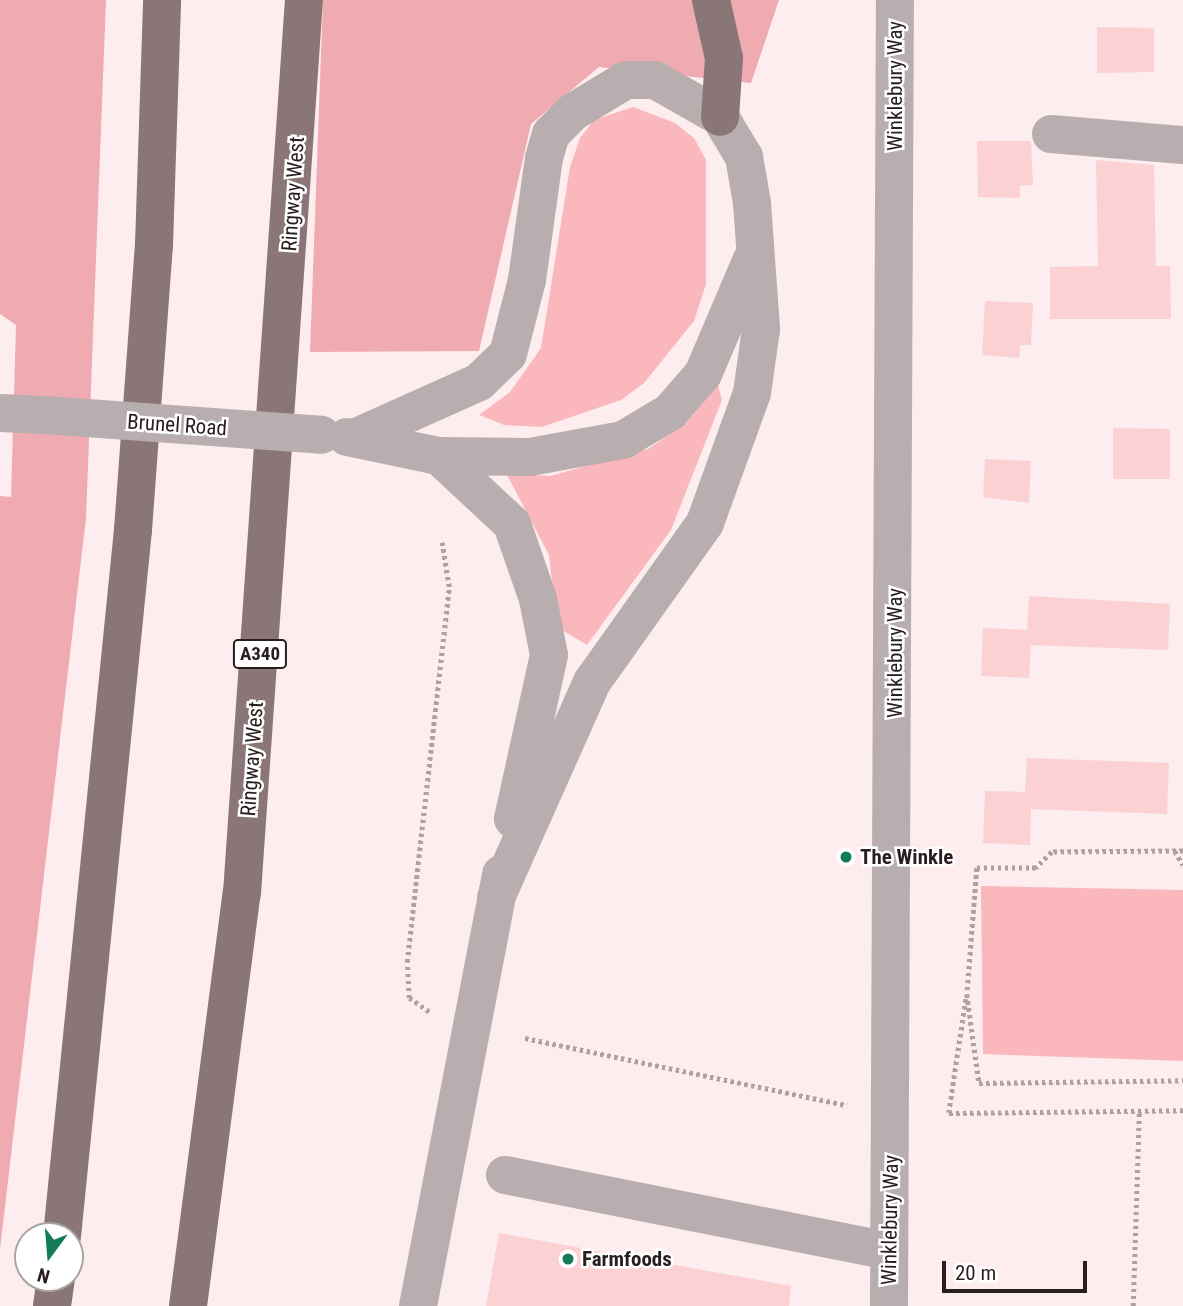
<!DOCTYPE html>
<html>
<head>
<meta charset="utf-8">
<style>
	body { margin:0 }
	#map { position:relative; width:1183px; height:1306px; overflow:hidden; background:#fdedee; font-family:"Roboto Condensed",sans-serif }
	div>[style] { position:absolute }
	.green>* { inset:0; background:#fab7bc }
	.forest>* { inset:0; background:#efabb1 }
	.building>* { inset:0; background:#fbd1d4 }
	.path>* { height:4.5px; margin-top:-2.25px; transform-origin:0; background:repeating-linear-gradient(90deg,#afa1a2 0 3.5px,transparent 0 7px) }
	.minor>* { height:38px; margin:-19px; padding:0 19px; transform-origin:19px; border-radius:19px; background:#b9aeaf }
	.major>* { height:38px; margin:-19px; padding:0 19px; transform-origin:19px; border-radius:19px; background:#8a7677 }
	.minor-bridge>* { height:38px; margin:-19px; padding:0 19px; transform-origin:19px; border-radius:19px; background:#b9aeaf }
	.dots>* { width:19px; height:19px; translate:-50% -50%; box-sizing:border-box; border:4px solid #fff; border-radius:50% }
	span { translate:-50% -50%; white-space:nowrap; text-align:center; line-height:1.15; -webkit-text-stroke:5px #fff; paint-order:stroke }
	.shield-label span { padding:2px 5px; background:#fff; border:2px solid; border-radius:5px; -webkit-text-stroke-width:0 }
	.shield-label { font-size:19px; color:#281e1f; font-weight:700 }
	.street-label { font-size:21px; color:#281e1f }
	.poi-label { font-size:21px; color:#281e1f; font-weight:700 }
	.left { translate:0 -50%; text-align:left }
	.north { position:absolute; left:14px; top:1222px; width:70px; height:70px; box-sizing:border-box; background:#fff; border:2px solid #a9a5a5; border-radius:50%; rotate:196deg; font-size:19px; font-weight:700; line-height:28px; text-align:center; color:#281e1f }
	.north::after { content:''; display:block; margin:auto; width:24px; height:32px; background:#127d58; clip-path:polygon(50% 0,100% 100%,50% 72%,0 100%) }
	.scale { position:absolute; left:942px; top:1261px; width:145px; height:32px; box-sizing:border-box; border:4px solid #281e1f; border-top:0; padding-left:9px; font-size:21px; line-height:24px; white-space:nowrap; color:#281e1f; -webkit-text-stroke:5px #fff; paint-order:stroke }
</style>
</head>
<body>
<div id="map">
	<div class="green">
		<div style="clip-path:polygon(633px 107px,675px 123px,694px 138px,706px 160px,706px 284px,694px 321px,644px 383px,621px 400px,542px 427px,504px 425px,479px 415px,510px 392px,541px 348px,570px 167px,580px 138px,594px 120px)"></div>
		<div style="clip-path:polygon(718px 385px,722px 400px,671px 530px,587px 645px,557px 627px,549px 555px,506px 473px,550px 476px,648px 449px,686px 423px)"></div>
		<div style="clip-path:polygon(981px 886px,1183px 890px,1183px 1061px,983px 1054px)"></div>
	</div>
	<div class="forest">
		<div style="clip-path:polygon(0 0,106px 0,86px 518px,0 1249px,0 496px,11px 497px,16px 325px,0 314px)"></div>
		<div style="clip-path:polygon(323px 0,779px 0,751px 83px,599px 67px,531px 124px,479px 351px,310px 352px)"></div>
	</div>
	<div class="building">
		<div style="clip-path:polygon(1097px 27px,1154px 28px,1154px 72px,1097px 73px)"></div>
		<div style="clip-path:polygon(977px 141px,1031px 141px,1033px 185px,1020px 186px,1020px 198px,978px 197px)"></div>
		<div style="clip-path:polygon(1096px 160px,1154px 165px,1156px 266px,1170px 266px,1171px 319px,1050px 319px,1050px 267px,1098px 266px)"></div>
		<div style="clip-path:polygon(985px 301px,1033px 303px,1031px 345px,1020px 345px,1019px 358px,982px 355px)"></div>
		<div style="clip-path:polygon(1113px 428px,1170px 429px,1170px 479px,1113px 479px)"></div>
		<div style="clip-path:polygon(985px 459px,1031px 461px,1029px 503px,983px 497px)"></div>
		<div style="clip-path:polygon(1029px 596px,1170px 604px,1168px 650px,1031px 645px,1029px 678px,981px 676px,983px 628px,1027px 630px)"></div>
		<div style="clip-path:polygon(1027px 758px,1169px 763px,1167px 814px,1031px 809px,1030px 845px,983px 843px,985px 791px,1025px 792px)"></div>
		<div style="clip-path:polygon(499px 1233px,791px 1286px,789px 1306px,486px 1306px)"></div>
	</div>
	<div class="path">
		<div style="left:1175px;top:851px;width:16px;rotate:60deg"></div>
		<div style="left:1183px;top:851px;width:131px;rotate:179.6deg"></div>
		<div style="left:1052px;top:852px;width:23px;rotate:135deg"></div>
		<div style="left:1036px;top:868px;width:59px;rotate:180deg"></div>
		<div style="left:977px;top:868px;width:126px;rotate:94.5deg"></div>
		<div style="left:967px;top:994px;width:90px;rotate:82.3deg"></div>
		<div style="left:979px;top:1083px;width:204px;rotate:-0.8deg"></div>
		<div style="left:966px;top:999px;width:115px;rotate:98.5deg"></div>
		<div style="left:949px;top:1113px;width:234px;rotate:-0.7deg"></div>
		<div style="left:429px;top:1012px;width:24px;rotate:-145deg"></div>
		<div style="left:409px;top:998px;width:36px;rotate:-93deg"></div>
		<div style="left:407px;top:962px;width:377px;rotate:-83.6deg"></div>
		<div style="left:449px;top:587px;width:45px;rotate:-99deg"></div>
		<div style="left:525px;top:1038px;width:329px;rotate:11.8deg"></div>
		<div style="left:1133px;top:1306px;width:196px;rotate:-88.2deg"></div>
	</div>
	<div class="minor">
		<div style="left:1051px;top:134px;width:132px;rotate:4.8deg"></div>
		<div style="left:0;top:413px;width:45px;rotate:2.5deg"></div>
		<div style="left:347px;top:437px;width:94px;rotate:11.7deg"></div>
		<div style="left:439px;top:456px;width:91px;rotate:0.6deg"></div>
		<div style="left:530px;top:457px;width:95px;rotate:-10.4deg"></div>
		<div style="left:623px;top:440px;width:55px;rotate:-30.8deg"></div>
		<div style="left:670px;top:412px;width:50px;rotate:-49deg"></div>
		<div style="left:703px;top:374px;width:125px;rotate:-66.9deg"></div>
		<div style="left:354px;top:438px;width:137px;rotate:-24.1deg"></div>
		<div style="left:479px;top:382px;width:40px;rotate:-44deg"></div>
		<div style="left:508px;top:354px;width:76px;rotate:-75.6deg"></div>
		<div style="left:527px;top:280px;width:123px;rotate:-82.1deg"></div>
		<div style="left:544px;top:158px;width:25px;rotate:-74deg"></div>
		<div style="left:551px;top:134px;width:31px;rotate:-45deg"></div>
		<div style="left:573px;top:112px;width:62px;rotate:-31.1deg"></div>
		<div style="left:626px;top:80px;width:29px"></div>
		<div style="left:655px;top:80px;width:75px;rotate:29.6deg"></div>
		<div style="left:720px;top:117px;width:47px;rotate:59deg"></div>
		<div style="left:744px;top:157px;width:47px;rotate:80.1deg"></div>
		<div style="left:752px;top:203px;width:126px;rotate:85.9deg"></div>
		<div style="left:761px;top:329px;width:65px;rotate:98deg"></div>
		<div style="left:752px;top:393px;width:138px;rotate:109.9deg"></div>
		<div style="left:705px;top:523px;width:195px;rotate:125.4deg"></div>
		<div style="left:592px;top:682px;width:236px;rotate:114deg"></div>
		<div style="left:439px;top:456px;width:100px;rotate:43deg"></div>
		<div style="left:512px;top:524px;width:79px;rotate:70.9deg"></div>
		<div style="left:538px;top:599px;width:57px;rotate:78.9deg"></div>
		<div style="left:549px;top:655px;width:168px;rotate:102.4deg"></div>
		<div style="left:505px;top:1175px;width:391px;rotate:11.2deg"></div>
		<div style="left:418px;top:1306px;width:440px;rotate:-79.1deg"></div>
		<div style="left:889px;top:1306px;width:1306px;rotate:-89.74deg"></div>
	</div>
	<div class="major">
		<div style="left:711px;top:0;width:59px;rotate:77.4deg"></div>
		<div style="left:724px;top:58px;width:59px;rotate:93.9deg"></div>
		<div style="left:62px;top:1236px;width:710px;rotate:-84.26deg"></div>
		<div style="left:133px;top:530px;width:286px;rotate:-85.8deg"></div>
		<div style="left:154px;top:245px;width:245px;rotate:-88.1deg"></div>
		<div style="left:52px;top:1306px;width:28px;rotate:-82deg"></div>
		<div style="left:188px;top:1306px;width:417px;rotate:-82.6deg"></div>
		<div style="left:242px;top:893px;width:895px;rotate:-86.03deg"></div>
	</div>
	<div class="minor-bridge">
		<div style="left:45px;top:415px;width:277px;rotate:4.1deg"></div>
	</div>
	<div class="dots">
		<div style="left:846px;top:857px;background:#127d58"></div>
		<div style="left:568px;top:1259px;background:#127d58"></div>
	</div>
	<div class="shield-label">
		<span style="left:260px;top:654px">A340</span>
	</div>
	<div class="street-label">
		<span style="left:895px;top:86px;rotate:-90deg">Winklebury Way</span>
		<span style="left:293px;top:194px;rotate:-86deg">Ringway West</span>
		<span style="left:177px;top:425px;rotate:4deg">Brunel Road</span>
		<span style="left:895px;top:653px;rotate:-90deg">Winklebury Way</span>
		<span style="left:252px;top:759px;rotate:-86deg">Ringway West</span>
		<span style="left:890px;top:1220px;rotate:-89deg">Winklebury Way</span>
	</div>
	<div class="poi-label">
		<span class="left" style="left:860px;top:857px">The Winkle</span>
		<span class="left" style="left:582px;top:1259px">Farmfoods</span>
	</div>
	<div class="north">N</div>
	<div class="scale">20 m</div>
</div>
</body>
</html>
